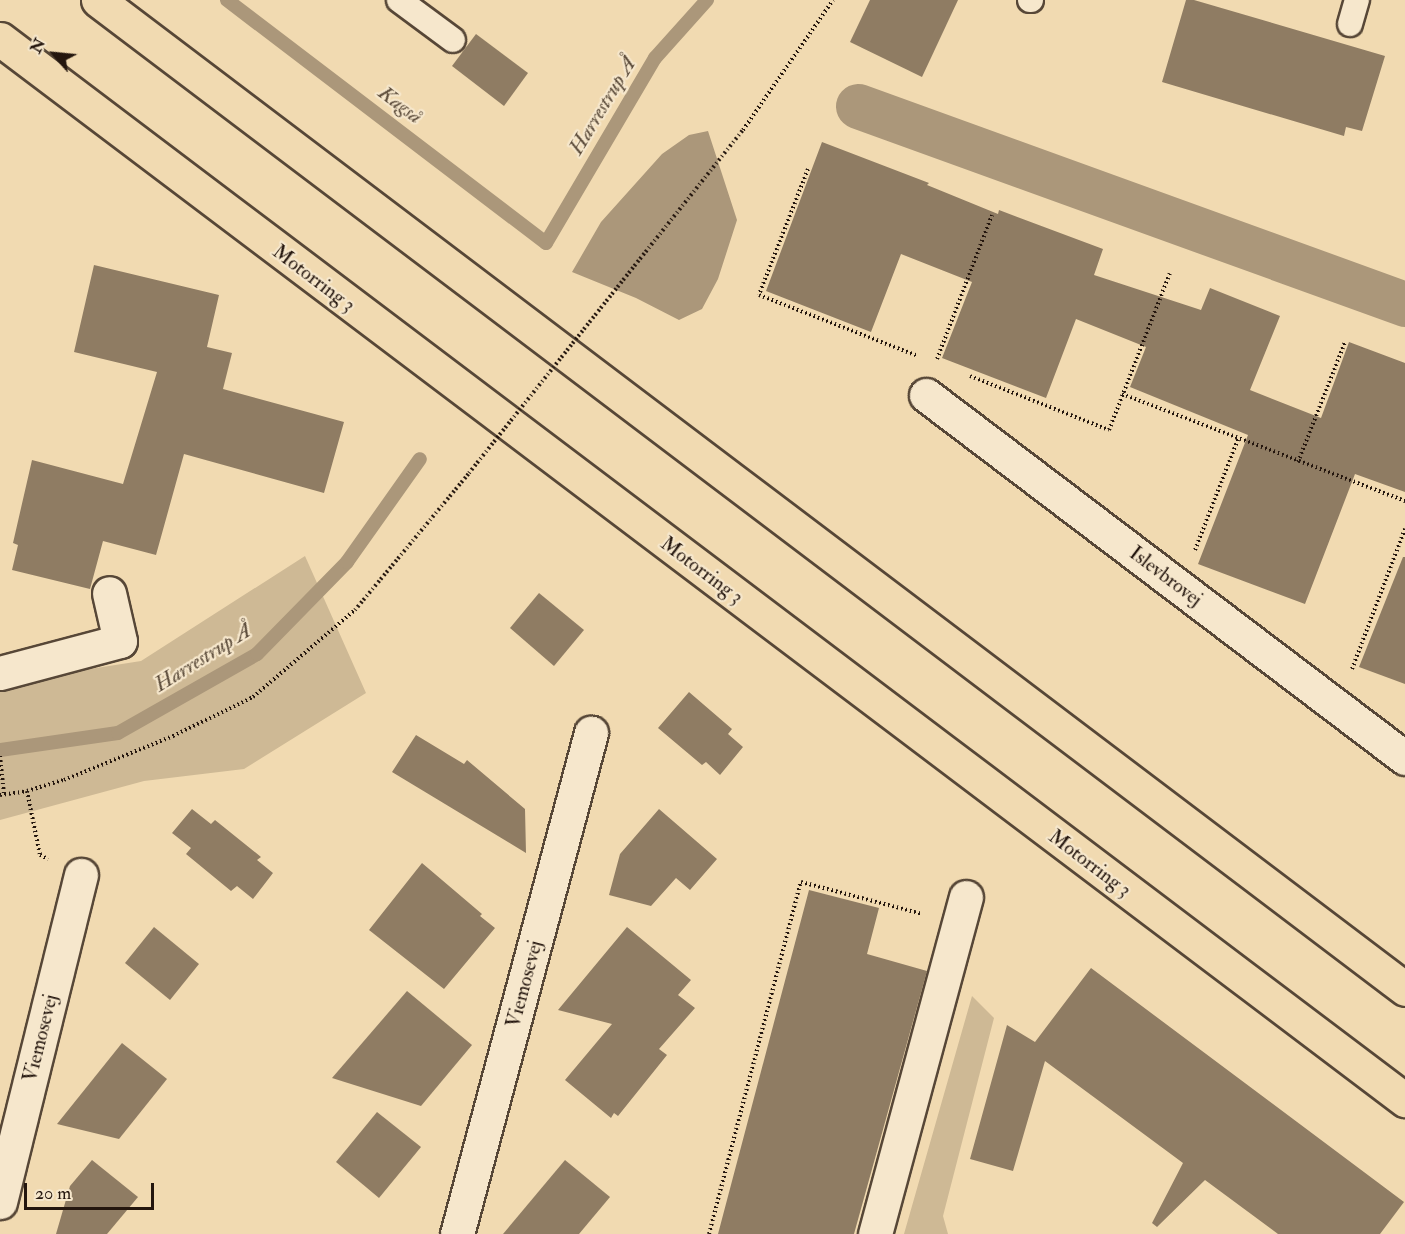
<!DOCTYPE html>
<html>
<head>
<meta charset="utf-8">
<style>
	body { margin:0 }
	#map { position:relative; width:1405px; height:1234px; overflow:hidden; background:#f1dab1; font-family:"IM FELL Double Pica",serif }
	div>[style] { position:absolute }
	.green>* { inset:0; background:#ceb995 }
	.water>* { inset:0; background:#ab977a }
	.stream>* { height:14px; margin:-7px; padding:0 7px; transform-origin:7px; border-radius:7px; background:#ab977a }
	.canal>* { height:45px; margin:-22.5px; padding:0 22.5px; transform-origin:22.5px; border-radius:22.5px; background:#ab977a }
	.building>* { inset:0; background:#8f7c63 }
	.path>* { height:4px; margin-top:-2px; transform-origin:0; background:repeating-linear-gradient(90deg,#24160e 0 1.5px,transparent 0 4.5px) }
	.roads { filter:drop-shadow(2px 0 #574737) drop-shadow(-2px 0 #574737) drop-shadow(0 2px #574737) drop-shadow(0 -2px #574737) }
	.lane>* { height:24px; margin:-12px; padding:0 12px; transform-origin:12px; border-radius:12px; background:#f6e7cc }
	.street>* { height:33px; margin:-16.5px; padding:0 16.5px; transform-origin:16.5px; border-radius:16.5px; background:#f6e7cc }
	.highway>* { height:33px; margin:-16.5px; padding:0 16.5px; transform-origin:16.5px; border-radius:16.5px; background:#f1dab1 }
	.path-bridge>* { height:4px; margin-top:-2px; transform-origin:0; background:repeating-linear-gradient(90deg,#24160e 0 1.5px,transparent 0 4.5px) }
	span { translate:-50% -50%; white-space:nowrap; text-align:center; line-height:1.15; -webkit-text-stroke:4.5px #f6e7cc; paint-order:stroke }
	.street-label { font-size:20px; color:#24160e }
	.water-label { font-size:21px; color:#5a4a39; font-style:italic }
	.north { position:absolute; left:24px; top:24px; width:60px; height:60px; -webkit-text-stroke:4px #f6e7cc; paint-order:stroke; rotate:297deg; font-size:16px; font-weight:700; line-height:24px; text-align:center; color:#24160e }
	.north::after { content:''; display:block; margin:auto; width:21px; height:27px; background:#24160e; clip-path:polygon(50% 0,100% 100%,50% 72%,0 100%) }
	.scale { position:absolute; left:24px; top:1183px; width:130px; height:27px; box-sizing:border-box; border:3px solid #24160e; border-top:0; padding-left:8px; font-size:18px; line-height:21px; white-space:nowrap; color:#24160e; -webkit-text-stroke:4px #f6e7cc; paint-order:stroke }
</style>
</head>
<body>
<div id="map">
	<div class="green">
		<div style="clip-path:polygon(305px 556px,366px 693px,244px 769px,144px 781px,0 820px,0 683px,141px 661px)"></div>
		<div style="clip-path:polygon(972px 996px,994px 1018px,943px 1216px,948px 1234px,904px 1234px)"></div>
	</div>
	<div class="water">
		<div style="clip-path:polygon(708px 131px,737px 220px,718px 279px,702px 309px,679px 320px,636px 298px,572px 272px,601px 222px,662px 154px,689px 135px)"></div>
	</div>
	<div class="stream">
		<div style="left:227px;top:0;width:401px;rotate:37.3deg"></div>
		<div style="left:546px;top:243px;width:215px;rotate:-59.5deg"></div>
		<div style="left:655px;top:58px;width:78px;rotate:-48.1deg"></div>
		<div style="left:0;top:750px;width:119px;rotate:-8.2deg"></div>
		<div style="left:118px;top:733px;width:160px;rotate:-29.6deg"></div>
		<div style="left:257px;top:654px;width:129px;rotate:-45.6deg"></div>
		<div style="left:347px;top:562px;width:126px;rotate:-54.7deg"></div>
	</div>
	<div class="canal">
		<div style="left:858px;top:106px;width:582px;rotate:19.9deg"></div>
	</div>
	<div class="building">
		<div style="clip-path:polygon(870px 0,958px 0,922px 77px,850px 42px)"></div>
		<div style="clip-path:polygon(1186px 0,1194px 0,1385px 56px,1362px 131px,1346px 127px,1344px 136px,1162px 82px)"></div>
		<div style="clip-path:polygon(476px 34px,528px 73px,504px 106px,452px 66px)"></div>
		<div style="clip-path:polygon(822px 142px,929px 183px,927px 185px,998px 214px,999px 210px,1103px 249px,1094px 275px,1201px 310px,1210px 288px,1280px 316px,1250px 390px,1321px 418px,1349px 342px,1405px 363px,1405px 492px,1355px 474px,1305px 604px,1198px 564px,1248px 435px,1130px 387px,1146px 347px,1076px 319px,1046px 398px,942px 358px,972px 282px,901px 254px,871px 332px,766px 291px)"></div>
		<div style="clip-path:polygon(94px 265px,219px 295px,207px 347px,232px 353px,223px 389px,344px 422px,324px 493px,184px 454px,156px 555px,103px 541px,90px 589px,12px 570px,18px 545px,13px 543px,32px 460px,123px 484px,157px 372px,74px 352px)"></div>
		<div style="clip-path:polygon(1403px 557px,1405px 557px,1405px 684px,1359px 667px)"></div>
		<div style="clip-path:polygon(539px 593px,584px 630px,554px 666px,510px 628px)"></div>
		<div style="clip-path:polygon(689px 692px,732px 729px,728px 734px,743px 747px,720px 775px,706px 762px,702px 765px,658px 728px)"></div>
		<div style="clip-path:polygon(416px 735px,464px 764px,467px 760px,525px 809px,526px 853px,392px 772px)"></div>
		<div style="clip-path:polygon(192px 809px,211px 824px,215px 820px,261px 857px,257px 860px,273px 873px,253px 899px,237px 886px,231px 891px,186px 854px,191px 848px,172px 833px)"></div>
		<div style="clip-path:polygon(659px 809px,717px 859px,690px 890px,676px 878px,651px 906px,609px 895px,620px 854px)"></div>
		<div style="clip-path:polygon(422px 863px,482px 914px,480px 916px,495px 928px,444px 989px,369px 930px)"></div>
		<div style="clip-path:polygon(809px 890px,879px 908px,867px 954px,927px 971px,854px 1234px,718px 1234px)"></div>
		<div style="clip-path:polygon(154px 927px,199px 964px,170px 1000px,125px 963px)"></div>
		<div style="clip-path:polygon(627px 927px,691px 980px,678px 995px,695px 1008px,659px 1049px,667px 1055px,618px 1116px,614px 1113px,611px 1118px,565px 1080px,612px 1024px,558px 1010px)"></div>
		<div style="clip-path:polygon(1091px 968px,1404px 1202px,1380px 1234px,1278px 1234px,1205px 1180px,1157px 1227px,1152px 1223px,1183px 1163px,1045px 1061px,1013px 1171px,970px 1159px,1007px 1025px,1035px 1042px)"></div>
		<div style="clip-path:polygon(407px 991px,472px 1045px,421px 1106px,332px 1078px)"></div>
		<div style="clip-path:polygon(122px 1043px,167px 1079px,119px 1139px,57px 1124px)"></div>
		<div style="clip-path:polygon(377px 1112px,421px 1147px,379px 1198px,336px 1162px)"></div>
		<div style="clip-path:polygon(92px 1160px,138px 1197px,107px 1234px,56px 1234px,70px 1186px)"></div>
		<div style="clip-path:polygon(565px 1160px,610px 1197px,579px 1234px,503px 1234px)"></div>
	</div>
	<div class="path">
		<div style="left:743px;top:130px;width:158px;rotate:-55.3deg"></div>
		<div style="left:808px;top:169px;width:135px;rotate:111.3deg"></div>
		<div style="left:759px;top:295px;width:170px;rotate:21deg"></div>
		<div style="left:937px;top:359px;width:154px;rotate:-69.1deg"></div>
		<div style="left:970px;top:376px;width:149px;rotate:21.2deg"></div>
		<div style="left:1109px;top:430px;width:168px;rotate:-68.8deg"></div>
		<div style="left:1122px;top:394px;width:303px;rotate:20.7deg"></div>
		<div style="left:1298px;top:462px;width:129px;rotate:-68.6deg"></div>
		<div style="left:1195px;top:550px;width:119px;rotate:-68.8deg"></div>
		<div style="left:1352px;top:669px;width:150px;rotate:-69.3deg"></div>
		<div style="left:0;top:756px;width:38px;rotate:84deg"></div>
		<div style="left:27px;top:791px;width:65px;rotate:78.5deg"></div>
		<div style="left:40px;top:855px;width:9px;rotate:27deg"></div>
		<div style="left:0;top:795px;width:27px;rotate:-8deg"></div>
		<div style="left:27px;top:791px;width:39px;rotate:-17deg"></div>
		<div style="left:64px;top:780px;width:118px;rotate:-22deg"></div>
		<div style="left:173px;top:736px;width:89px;rotate:-26deg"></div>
		<div style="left:253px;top:697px;width:134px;rotate:-40.5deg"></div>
		<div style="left:709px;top:1234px;width:364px;rotate:-75.4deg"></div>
		<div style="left:801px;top:882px;width:125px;rotate:14.8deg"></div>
	</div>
	<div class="roads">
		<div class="lane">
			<div style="left:399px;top:0;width:67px;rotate:36.5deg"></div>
			<div style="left:1030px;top:0;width:1px"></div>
			<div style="left:1350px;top:24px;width:25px;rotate:-74deg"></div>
		</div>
		<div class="street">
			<div style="left:926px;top:395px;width:601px;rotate:37.16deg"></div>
			<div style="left:0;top:673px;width:124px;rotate:-14.9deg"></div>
			<div style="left:120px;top:641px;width:49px;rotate:-102.9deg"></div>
			<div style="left:0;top:1202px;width:337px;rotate:-76.1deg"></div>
			<div style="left:457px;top:1234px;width:519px;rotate:-75.03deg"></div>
			<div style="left:875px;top:1234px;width:349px;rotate:-74.9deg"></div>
		</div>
		<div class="highway">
			<div style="left:98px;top:0;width:1639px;rotate:37.11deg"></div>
			<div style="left:0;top:39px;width:1761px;rotate:37.06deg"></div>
		</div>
	</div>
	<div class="path-bridge">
		<div style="left:355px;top:610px;width:178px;rotate:-50.2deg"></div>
		<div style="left:469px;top:473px;width:439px;rotate:-51.4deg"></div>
	</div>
	<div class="street-label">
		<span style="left:314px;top:278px;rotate:37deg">Motorring 3</span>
		<span style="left:702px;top:570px;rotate:37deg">Motorring 3</span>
		<span style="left:1166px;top:576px;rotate:37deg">Islevbrovej</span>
		<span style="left:1090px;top:863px;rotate:37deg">Motorring 3</span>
		<span style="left:524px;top:984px;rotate:-75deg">Viemosevej</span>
		<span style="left:40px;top:1038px;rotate:-76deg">Viemosevej</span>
	</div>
	<div class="water-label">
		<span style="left:400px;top:105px;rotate:37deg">Kagså</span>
		<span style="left:603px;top:106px;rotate:-59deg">Harrestrup Å</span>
		<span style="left:203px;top:658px;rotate:-32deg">Harrestrup Å</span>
	</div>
	<div class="north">N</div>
	<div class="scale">20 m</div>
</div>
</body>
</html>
